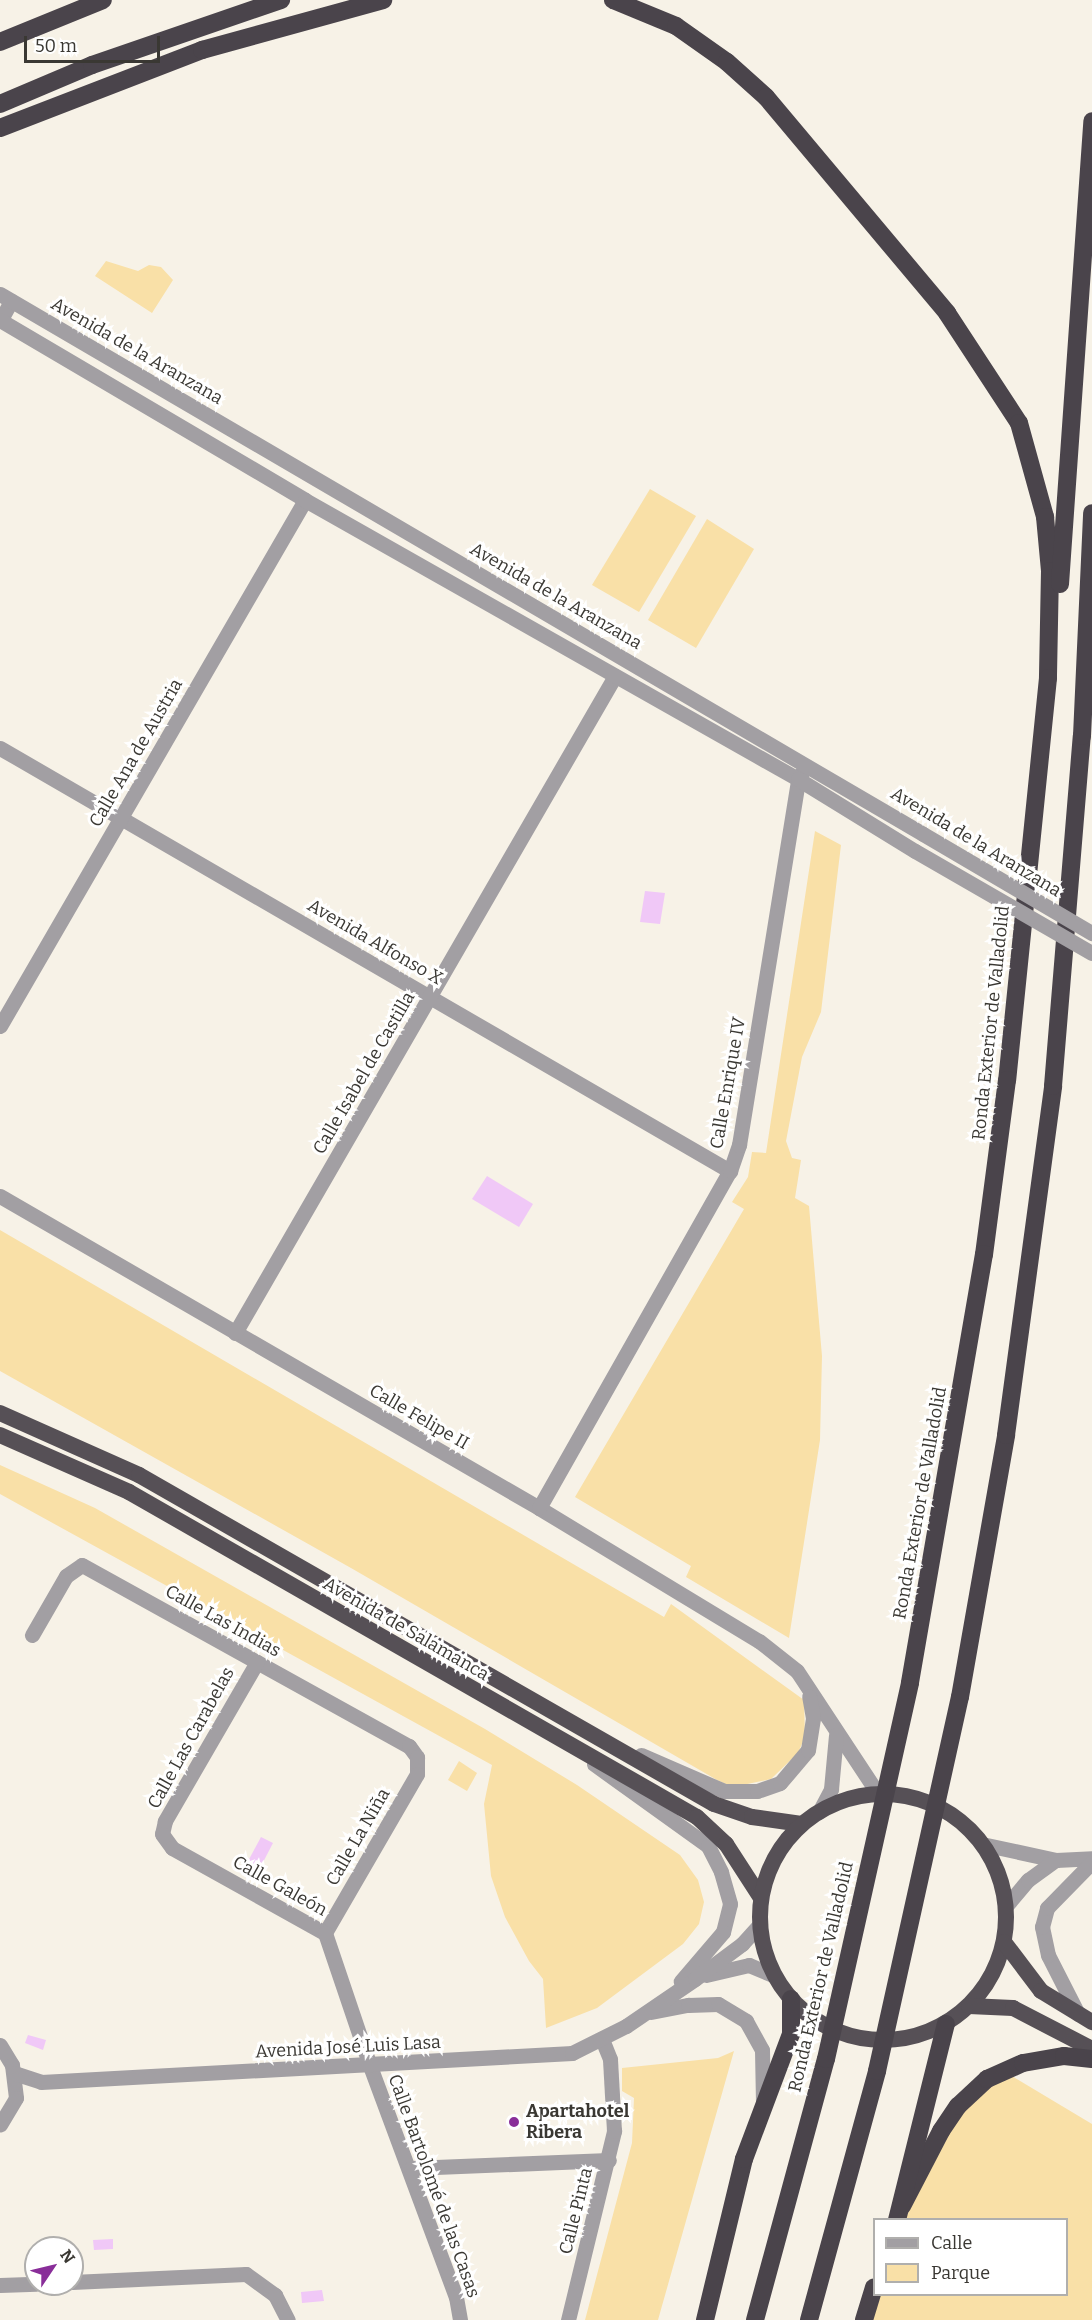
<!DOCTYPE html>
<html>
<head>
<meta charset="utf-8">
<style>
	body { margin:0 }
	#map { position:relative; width:1092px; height:2320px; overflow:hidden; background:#f7f2e7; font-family:Bitter,serif }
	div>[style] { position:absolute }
	.green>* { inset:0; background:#f9e0a7 }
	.water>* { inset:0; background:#f0c8f7 }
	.minor>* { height:15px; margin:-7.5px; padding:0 7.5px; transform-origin:7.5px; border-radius:7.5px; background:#a29fa3 }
	.tertiary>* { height:15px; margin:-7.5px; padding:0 7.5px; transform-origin:7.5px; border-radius:7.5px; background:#a29fa3 }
	.trunk>* { height:16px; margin:-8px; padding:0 8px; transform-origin:8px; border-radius:8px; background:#565056 }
	.trunk>.ring { margin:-8px; padding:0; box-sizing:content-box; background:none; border:16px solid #565056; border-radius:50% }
	.motorway>* { height:18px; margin:-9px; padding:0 9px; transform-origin:9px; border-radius:9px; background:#4a444b }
	.tertiary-bridge>* { height:15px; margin:-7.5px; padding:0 7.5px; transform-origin:7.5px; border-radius:7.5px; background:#a29fa3 }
	.motorway-bridge>* { height:18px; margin:-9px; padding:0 9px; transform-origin:9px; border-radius:9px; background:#4a444b }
	.dots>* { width:16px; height:16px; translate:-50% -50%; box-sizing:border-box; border:3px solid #fff; border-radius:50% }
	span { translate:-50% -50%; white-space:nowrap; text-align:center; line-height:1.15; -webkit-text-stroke:6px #fff; paint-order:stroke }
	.street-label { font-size:18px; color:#3a3833 }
	.poi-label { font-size:18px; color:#3a3833; font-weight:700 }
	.left { translate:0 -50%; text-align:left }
	.legend { position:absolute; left:873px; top:2218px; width:195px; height:78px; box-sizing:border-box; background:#fff; border:2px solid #b0afad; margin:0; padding:8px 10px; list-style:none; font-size:18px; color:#3a3833 }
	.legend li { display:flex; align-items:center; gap:12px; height:30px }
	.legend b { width:30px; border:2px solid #b0afad }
	.north { position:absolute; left:24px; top:2236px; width:60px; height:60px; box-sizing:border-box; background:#fff; border:2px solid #b0afad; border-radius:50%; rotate:55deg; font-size:16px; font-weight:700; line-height:24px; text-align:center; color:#3a3833 }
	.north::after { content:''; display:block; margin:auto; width:21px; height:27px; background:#892e99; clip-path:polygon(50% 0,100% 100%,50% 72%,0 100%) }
	.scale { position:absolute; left:24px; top:36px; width:136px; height:27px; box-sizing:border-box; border:3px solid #3a3833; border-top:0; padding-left:8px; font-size:18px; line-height:21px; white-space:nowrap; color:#3a3833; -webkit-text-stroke:4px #fff; paint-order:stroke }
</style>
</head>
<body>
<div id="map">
	<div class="green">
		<div style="clip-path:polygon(106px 261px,138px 271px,149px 265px,161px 267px,173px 280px,152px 313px,95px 276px)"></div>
		<div style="clip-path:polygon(650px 489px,696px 516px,639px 612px,592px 585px)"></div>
		<div style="clip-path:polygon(707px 519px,754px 549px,696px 648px,648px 620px)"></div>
		<div style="clip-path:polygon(815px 831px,841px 845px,821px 1012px,802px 1057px,786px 1141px,792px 1158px,801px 1160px,795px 1198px,809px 1206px,822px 1356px,820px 1440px,789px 1638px,686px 1577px,691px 1566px,575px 1497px,744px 1209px,732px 1202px,748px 1177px,752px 1152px,766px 1153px)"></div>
		<div style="clip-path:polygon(0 1230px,664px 1617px,671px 1604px,804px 1700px,805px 1737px,798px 1753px,771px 1779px,733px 1787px,717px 1780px,351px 1568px,0 1371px)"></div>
		<div style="clip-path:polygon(0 1465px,95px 1508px,485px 1729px,577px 1785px,680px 1855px,698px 1880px,704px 1902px,699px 1924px,683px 1944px,597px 2008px,546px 2028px,543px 1979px,529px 1961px,505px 1917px,491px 1876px,484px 1804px,492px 1765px,0 1494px)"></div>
		<div style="clip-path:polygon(459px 1761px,477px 1773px,467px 1791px,448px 1780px)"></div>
		<div style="clip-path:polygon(734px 2051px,658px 2320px,585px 2320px,632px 2143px,634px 2098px,622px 2091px,622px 2068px,718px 2058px)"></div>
		<div style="clip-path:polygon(1010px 2075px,1092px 2124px,1092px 2320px,870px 2320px,879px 2295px,1066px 2294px,1066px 2220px,905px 2219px,961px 2111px,991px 2083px)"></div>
	</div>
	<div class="water">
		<div style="clip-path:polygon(645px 891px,665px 893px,660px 924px,640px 922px)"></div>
		<div style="clip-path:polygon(487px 1176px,533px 1204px,519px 1227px,472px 1199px)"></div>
		<div style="clip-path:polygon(261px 1837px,273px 1843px,259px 1870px,247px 1863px)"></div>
		<div style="clip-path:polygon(28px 2035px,46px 2040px,43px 2050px,25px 2043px)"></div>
		<div style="clip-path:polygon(113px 2239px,113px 2249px,94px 2250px,93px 2240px)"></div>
		<div style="clip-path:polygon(322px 2290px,324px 2301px,302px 2303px,301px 2292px)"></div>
	</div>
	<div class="minor">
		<div style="left:0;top:321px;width:23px;rotate:-61deg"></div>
		<div style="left:0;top:748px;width:844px;rotate:30.09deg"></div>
		<div style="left:0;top:1026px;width:608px;rotate:-59.89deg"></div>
		<div style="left:0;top:1196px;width:623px;rotate:30.06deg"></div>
		<div style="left:539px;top:1508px;width:257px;rotate:31.2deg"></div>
		<div style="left:759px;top:1641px;width:48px;rotate:38.3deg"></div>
		<div style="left:797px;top:1671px;width:147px;rotate:56.6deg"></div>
		<div style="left:235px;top:1333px;width:759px;rotate:-59.96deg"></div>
		<div style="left:539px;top:1508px;width:387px;rotate:-60.5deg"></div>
		<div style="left:730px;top:1171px;width:28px;rotate:-71deg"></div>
		<div style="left:739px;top:1145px;width:371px;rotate:-80.8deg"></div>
		<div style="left:798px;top:779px;width:13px;rotate:-58deg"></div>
		<div style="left:32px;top:1635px;width:68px;rotate:-60deg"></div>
		<div style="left:66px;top:1576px;width:19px;rotate:-35deg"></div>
		<div style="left:82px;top:1565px;width:374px;rotate:29deg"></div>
		<div style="left:409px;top:1746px;width:14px;rotate:54deg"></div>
		<div style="left:417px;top:1757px;width:17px;rotate:90deg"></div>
		<div style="left:417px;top:1774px;width:184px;rotate:120.1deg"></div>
		<div style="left:257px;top:1662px;width:184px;rotate:120.1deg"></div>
		<div style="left:165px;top:1821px;width:13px;rotate:103deg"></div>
		<div style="left:162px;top:1834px;width:17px;rotate:54deg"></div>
		<div style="left:172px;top:1848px;width:175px;rotate:29.1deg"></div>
		<div style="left:325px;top:1933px;width:140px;rotate:71.3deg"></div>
		<div style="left:370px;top:2066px;width:246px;rotate:69.6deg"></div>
		<div style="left:456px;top:2297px;width:23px;rotate:80deg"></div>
		<div style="left:641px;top:1755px;width:90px;rotate:23.4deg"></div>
		<div style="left:724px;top:1791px;width:33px"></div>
		<div style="left:757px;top:1791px;width:24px;rotate:-19deg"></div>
		<div style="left:780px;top:1783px;width:43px;rotate:-49.7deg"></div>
		<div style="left:808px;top:1750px;width:32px;rotate:-81deg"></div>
		<div style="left:813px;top:1718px;width:22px;rotate:-100deg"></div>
		<div style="left:819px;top:1812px;width:26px;rotate:-62deg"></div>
		<div style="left:831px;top:1789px;width:54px;rotate:-84.7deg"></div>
		<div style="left:411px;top:2168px;width:198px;rotate:-2.3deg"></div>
		<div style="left:72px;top:2282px;width:174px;rotate:-2.6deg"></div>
		<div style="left:246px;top:2274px;width:36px;rotate:36deg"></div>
		<div style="left:275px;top:2295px;width:28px;rotate:63deg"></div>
		<div style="left:0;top:2285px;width:36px;rotate:-2deg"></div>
		<div style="left:568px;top:2320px;width:195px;rotate:-76.3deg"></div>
		<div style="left:614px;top:2131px;width:72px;rotate:-93.2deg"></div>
		<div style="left:610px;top:2059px;width:22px;rotate:-112deg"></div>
	</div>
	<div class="tertiary">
		<div style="left:0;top:294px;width:1069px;rotate:30.33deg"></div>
		<div style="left:0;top:320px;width:354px;rotate:30.5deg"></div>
		<div style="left:305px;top:500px;width:566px;rotate:29.51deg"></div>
		<div style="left:798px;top:779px;width:137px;rotate:31.6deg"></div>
		<div style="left:594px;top:1764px;width:140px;rotate:35.7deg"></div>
		<div style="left:708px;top:1846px;width:29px;rotate:63deg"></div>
		<div style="left:721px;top:1872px;width:33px;rotate:74deg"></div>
		<div style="left:730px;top:1904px;width:29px;rotate:104deg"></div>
		<div style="left:723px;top:1932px;width:65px;rotate:130.6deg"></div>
		<div style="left:982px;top:1844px;width:76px;rotate:12.2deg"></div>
		<div style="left:1056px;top:1860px;width:36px;rotate:-3deg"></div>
		<div style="left:1006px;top:1906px;width:34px;rotate:-50deg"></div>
		<div style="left:1028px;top:1880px;width:34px;rotate:-36deg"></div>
		<div style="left:706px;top:1975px;width:44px;rotate:-13.1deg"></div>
		<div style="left:749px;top:1965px;width:28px;rotate:23deg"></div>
		<div style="left:651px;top:2012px;width:38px;rotate:-11deg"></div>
		<div style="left:688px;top:2005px;width:30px;rotate:-2deg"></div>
		<div style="left:718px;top:2004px;width:33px;rotate:31deg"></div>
		<div style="left:746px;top:2021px;width:33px;rotate:61deg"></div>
		<div style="left:762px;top:2050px;width:51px;rotate:88.9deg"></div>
		<div style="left:1078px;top:2014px;width:66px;rotate:-117deg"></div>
		<div style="left:1048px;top:1955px;width:29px;rotate:-102deg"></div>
		<div style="left:1042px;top:1927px;width:20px;rotate:-75deg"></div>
		<div style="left:1047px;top:1908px;width:64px;rotate:-45.6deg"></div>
		<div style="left:0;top:2045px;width:23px;rotate:59deg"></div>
		<div style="left:12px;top:2065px;width:33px;rotate:83deg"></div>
		<div style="left:16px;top:2098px;width:31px;rotate:121deg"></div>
		<div style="left:14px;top:2073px;width:28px;rotate:18deg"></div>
		<div style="left:41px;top:2082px;width:532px;rotate:-3.13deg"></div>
		<div style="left:572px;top:2053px;width:60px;rotate:-26.6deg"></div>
		<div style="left:626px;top:2026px;width:83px;rotate:-34.3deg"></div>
		<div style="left:695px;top:1979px;width:59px;rotate:-36.7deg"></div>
		<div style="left:742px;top:1944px;width:27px;rotate:-48deg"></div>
	</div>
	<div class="trunk">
		<div style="left:0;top:1413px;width:152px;rotate:24deg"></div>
		<div style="left:139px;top:1475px;width:662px;rotate:29.78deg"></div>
		<div style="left:714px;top:1804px;width:40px;rotate:18.9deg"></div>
		<div style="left:752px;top:1817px;width:50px;rotate:8deg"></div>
		<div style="left:0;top:1435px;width:141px;rotate:23.8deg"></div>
		<div style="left:129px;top:1492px;width:654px;rotate:29.78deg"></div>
		<div style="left:697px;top:1817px;width:40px;rotate:43deg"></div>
		<div style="left:726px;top:1844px;width:64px;rotate:57.1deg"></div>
		<div class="ring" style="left:760px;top:1794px;width:230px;height:230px"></div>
		<div style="left:1004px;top:1942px;width:61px;rotate:52.9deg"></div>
		<div style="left:1041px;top:1991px;width:60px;rotate:31.3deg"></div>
		<div style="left:969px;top:2006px;width:44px;rotate:2.6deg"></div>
		<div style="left:1013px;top:2008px;width:89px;rotate:27.4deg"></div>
	</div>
	<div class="motorway">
		<div style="left:613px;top:0;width:68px;rotate:22.4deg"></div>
		<div style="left:676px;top:26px;width:62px;rotate:35.2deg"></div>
		<div style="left:727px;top:62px;width:52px;rotate:41.9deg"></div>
		<div style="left:766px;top:97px;width:282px;rotate:50deg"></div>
		<div style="left:947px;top:313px;width:131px;rotate:56.8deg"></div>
		<div style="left:1019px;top:423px;width:98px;rotate:74.5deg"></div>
		<div style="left:1045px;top:517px;width:54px;rotate:84.7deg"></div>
		<div style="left:1050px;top:571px;width:107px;rotate:91.1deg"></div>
		<div style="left:1048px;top:678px;width:404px;rotate:95.8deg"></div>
		<div style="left:1007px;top:1080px;width:176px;rotate:97.5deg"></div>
		<div style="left:984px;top:1254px;width:435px;rotate:99.8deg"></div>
		<div style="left:0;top:42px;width:111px;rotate:-22.2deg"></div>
		<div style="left:0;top:104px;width:100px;rotate:-23deg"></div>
		<div style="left:92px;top:65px;width:200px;rotate:-19deg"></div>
		<div style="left:0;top:128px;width:217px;rotate:-21.1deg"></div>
		<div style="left:202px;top:50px;width:188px;rotate:-15.4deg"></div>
		<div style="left:1060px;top:584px;width:464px;rotate:-86deg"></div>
		<div style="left:960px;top:1697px;width:266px;rotate:-80deg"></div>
		<div style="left:1006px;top:1435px;width:352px;rotate:-82.3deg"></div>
		<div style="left:1053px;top:1086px;width:351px;rotate:-85.3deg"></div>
		<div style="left:1082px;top:736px;width:223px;rotate:-87.4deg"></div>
		<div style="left:902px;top:2206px;width:85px;rotate:-62.5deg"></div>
		<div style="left:941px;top:2131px;width:30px;rotate:-56deg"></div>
		<div style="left:958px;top:2106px;width:40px;rotate:-43deg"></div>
		<div style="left:987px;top:2079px;width:39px;rotate:-24deg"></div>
		<div style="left:1023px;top:2063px;width:42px;rotate:-9.7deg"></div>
		<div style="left:1064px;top:2056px;width:28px;rotate:6deg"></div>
		<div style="left:897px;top:2220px;width:202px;rotate:-76deg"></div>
		<div style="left:705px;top:2320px;width:166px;rotate:-76.4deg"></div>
		<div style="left:744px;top:2159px;width:134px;rotate:-69.4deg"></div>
		<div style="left:791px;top:2034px;width:35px;rotate:-90deg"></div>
		<div style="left:755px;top:2320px;width:270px;rotate:-74.8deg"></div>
		<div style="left:809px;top:2320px;width:258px;rotate:-74.7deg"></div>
		<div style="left:864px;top:2320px;width:34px;rotate:-73deg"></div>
	</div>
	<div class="tertiary-bridge">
		<div style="left:923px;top:834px;width:196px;rotate:30.4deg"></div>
		<div style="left:915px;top:851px;width:204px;rotate:30deg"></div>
	</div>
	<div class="motorway-bridge">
		<div style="left:826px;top:2059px;width:385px;rotate:-77.4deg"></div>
		<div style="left:877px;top:2071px;width:383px;rotate:-77.5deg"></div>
	</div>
	<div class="dots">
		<div style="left:514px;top:2122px;background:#892e99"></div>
	</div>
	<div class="street-label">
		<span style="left:137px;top:351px;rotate:30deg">Avenida de la Aranzana</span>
		<span style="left:556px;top:596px;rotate:30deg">Avenida de la Aranzana</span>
		<span style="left:136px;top:753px;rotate:-60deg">Calle Ana de Austria</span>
		<span style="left:976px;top:842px;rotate:31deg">Avenida de la Aranzana</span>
		<span style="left:375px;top:942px;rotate:30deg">Avenida Alfonso X</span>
		<span style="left:991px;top:1023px;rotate:-84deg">Ronda Exterior de Valladolid</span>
		<span style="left:364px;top:1073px;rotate:-60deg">Calle Isabel de Castilla</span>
		<span style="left:728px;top:1083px;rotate:-80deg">Calle Enrique IV</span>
		<span style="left:419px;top:1417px;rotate:30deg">Calle Felipe II</span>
		<span style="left:920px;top:1503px;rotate:-80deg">Ronda Exterior de Valladolid</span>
		<span style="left:223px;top:1621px;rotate:29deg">Calle Las Indias</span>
		<span style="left:406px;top:1629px;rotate:30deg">Avenida de Salamanca</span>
		<span style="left:191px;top:1738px;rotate:-61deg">Calle Las Carabelas</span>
		<span style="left:358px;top:1837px;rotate:-60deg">Calle La Niña</span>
		<span style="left:280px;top:1886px;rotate:29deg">Calle Galeón</span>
		<span style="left:821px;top:1977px;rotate:-77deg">Ronda Exterior de Valladolid</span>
		<span style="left:348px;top:2047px;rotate:-3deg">Avenida José Luis Lasa</span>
		<span style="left:434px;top:2186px;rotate:70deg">Calle Bartolomé de las Casas</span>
		<span style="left:576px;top:2211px;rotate:-76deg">Calle Pinta</span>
	</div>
	<div class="poi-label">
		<span class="left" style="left:526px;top:2122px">Apartahotel<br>Ribera</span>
	</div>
	<ul class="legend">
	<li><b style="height:8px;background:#a29fa3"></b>Calle</li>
	<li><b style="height:16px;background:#f9e0a7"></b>Parque</li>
	</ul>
	<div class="north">N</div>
	<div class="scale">50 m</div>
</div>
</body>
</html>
